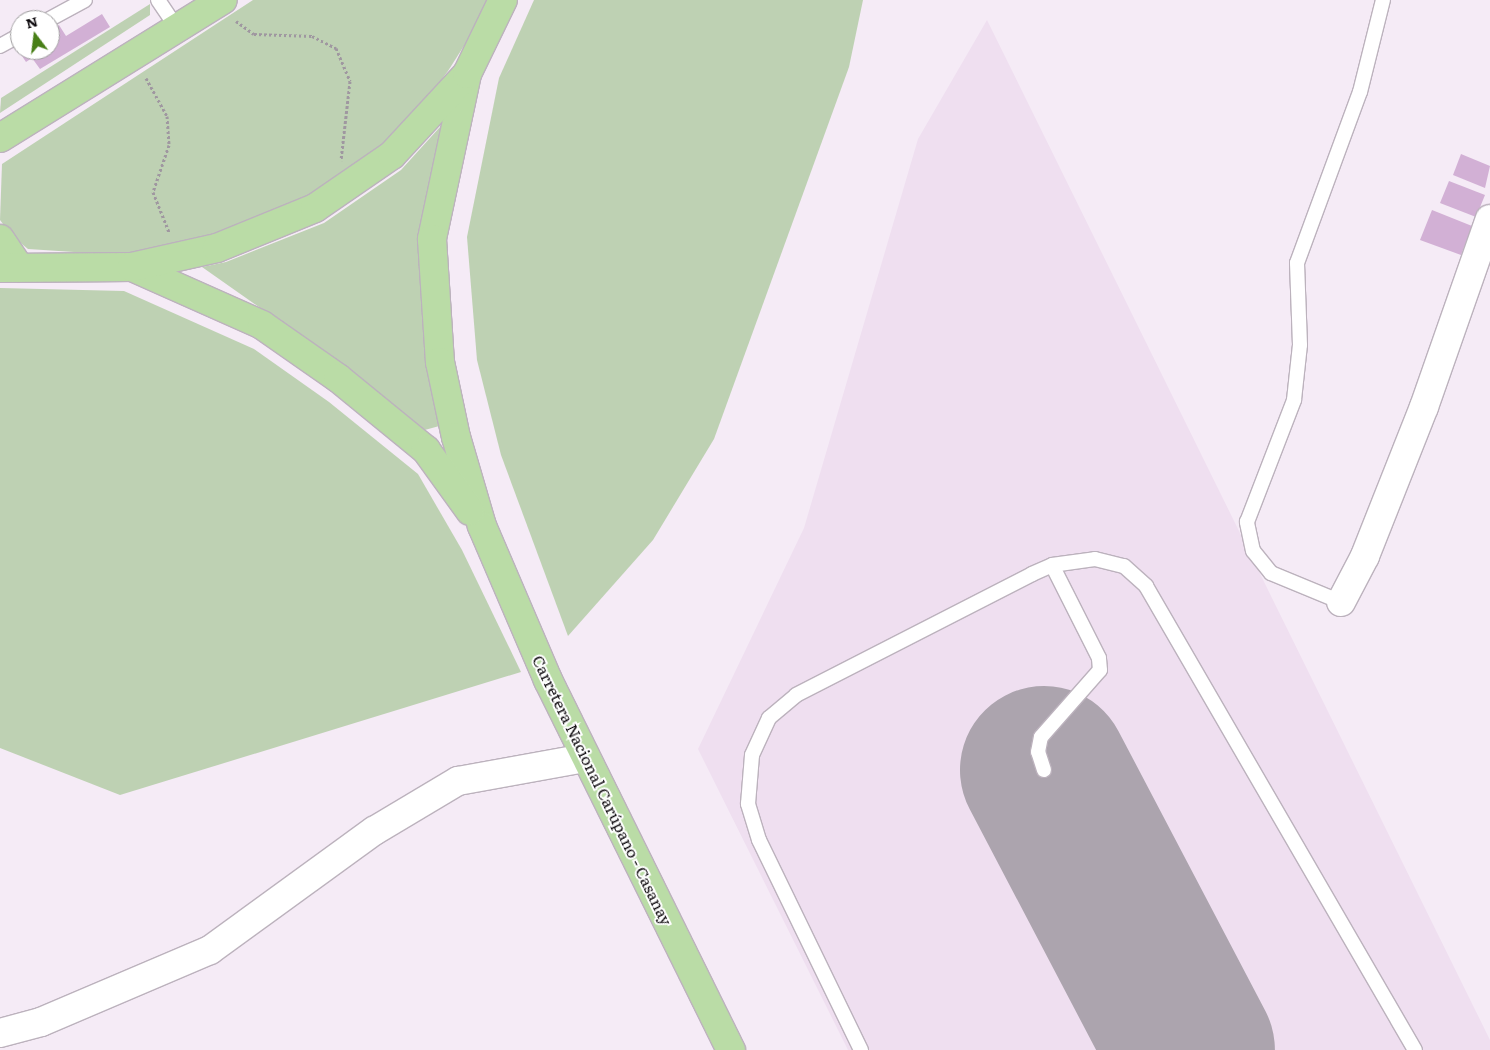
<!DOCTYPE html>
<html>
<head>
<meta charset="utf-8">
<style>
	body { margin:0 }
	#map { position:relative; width:1490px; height:1050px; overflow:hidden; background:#f5ebf6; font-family:Literata,serif }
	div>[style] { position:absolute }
	.built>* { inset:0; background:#efdff0 }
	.green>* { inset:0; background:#bed1b3 }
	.runway>* { height:168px; margin:-84px; padding:0 84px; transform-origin:84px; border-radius:84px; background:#aca4ae }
	.building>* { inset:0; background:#d2b0d5 }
	.path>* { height:3px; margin-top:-1.5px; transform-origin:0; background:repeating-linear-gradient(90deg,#9f97a0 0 2.5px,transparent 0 5px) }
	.roads { filter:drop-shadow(1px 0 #bcb2bd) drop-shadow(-1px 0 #bcb2bd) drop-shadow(0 1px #bcb2bd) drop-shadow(0 -1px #bcb2bd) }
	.service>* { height:14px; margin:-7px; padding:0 7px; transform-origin:7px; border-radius:7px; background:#fff }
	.minor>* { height:28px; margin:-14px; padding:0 14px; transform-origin:14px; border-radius:14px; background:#fff }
	.trunk>* { height:28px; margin:-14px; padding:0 14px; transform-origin:14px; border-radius:14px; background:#badca6 }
	span { translate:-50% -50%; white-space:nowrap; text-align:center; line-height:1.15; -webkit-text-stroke:4px #fff; paint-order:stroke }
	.street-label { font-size:16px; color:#0e0a0e }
	.north { position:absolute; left:10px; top:10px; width:50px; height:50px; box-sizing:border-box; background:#fff; border:1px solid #9f9d9f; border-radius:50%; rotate:345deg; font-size:14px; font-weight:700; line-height:20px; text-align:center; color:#0e0a0e }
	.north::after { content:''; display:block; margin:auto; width:18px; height:22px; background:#487f17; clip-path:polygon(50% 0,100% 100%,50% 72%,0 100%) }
</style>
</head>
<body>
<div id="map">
	<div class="built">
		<div style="clip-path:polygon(987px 20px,1490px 1040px,1490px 1050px,848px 1050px,698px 749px,804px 528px,918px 139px)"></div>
	</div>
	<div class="green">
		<div style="clip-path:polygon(253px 0,493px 0,448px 71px,389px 150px,314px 202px,216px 238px,120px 255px,28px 249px,12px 236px,0 220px,2px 164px)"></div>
		<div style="clip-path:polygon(534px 0,863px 0,849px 67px,714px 439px,653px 540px,568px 636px,501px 455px,477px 360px,467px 237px,499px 78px)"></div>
		<div style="clip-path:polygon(150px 4px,150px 15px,0 113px,1px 98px)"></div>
		<div style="clip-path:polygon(450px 116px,436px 149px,420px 234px,443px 425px,421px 431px,333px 359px,202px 267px,226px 262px,324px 223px,401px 170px)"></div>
		<div style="clip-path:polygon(0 288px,124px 291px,254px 349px,329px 402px,418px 474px,462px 550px,521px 672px,120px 795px,0 748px)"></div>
	</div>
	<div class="runway">
		<div style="left:1044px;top:770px;width:316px;rotate:62.3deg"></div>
	</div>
	<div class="building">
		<div style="clip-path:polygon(102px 14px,110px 27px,40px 69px,32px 58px,26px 62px,18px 50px,50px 50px,50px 31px,59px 25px,66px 36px)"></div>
		<div style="clip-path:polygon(1461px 154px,1490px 166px,1485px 188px,1453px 175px)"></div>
		<div style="clip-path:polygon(1449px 181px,1485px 195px,1476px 217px,1440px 203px)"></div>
		<div style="clip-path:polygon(1432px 210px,1472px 226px,1461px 255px,1420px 240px)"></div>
	</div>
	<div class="path">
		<div style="left:236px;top:21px;width:22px;rotate:36deg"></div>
		<div style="left:254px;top:34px;width:58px;rotate:2deg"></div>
		<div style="left:312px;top:36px;width:27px;rotate:27deg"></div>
		<div style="left:336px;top:48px;width:36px;rotate:67deg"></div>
		<div style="left:350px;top:81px;width:80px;rotate:96.5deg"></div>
		<div style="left:146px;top:78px;width:43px;rotate:61.1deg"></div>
		<div style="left:167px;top:116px;width:29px;rotate:86deg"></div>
		<div style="left:169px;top:145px;width:50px;rotate:108.8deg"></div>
		<div style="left:153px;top:192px;width:43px;rotate:68.2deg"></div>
	</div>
	<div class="roads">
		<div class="service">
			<div style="left:158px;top:0;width:34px;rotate:56deg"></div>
			<div style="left:48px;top:20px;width:42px;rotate:-28.4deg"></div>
			<div style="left:0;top:46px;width:23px;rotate:-29deg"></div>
			<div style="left:1341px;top:602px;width:76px;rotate:-157.5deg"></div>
			<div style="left:1271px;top:573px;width:28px;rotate:-129deg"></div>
			<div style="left:1253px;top:551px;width:30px;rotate:-102deg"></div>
			<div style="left:1247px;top:522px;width:131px;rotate:-68.9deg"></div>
			<div style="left:1294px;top:400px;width:55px;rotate:-83.8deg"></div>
			<div style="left:1300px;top:345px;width:82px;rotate:-92.1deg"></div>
			<div style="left:1297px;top:263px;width:182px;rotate:-69.8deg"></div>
			<div style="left:1360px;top:92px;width:95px;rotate:-76deg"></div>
			<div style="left:1044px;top:770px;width:19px;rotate:-108deg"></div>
			<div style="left:1038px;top:752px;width:15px;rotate:-79deg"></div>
			<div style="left:1041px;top:737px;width:89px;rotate:-48.6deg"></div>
			<div style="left:1100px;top:670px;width:12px;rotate:-95deg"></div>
			<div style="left:1099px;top:658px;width:104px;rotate:-116.8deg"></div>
			<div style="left:861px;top:1050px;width:233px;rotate:-115.9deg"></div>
			<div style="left:759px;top:840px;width:38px;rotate:-107deg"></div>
			<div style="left:748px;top:804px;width:49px;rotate:-85.3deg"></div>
			<div style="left:752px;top:755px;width:41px;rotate:-65.3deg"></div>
			<div style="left:769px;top:718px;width:35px;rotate:-40deg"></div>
			<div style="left:796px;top:695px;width:265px;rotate:-27.1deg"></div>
			<div style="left:1032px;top:574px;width:22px;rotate:-24deg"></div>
			<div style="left:1052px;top:565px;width:43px;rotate:-7.9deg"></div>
			<div style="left:1095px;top:559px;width:30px;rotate:14deg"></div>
			<div style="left:1124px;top:566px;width:30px;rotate:42deg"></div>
			<div style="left:1146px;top:586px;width:536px;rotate:59.9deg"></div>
		</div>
		<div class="minor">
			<div style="left:1341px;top:602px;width:52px;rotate:-62.4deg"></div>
			<div style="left:1365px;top:556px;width:160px;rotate:-68.4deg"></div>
			<div style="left:1424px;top:407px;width:199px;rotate:-70.7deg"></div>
			<div style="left:0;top:1033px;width:42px;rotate:-15deg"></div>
			<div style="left:41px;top:1022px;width:184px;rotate:-23.1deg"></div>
			<div style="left:210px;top:950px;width:203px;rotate:-36deg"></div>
			<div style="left:374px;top:831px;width:98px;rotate:-30.8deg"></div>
			<div style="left:458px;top:781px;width:129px;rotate:-10.3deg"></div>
		</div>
		<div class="trunk">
			<div style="left:467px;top:74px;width:169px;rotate:102deg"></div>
			<div style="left:432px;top:239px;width:123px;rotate:86.3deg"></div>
			<div style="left:440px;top:362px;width:77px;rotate:78deg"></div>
			<div style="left:456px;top:437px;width:93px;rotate:73.7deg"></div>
			<div style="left:482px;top:526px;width:168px;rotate:66.8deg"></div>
			<div style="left:548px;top:680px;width:413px;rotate:63.7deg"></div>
			<div style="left:0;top:138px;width:262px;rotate:-31.8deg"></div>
			<div style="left:0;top:239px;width:34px;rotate:56deg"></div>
			<div style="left:132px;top:267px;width:142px;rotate:24deg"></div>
			<div style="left:262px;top:325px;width:93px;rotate:34.9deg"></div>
			<div style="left:338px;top:378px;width:114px;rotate:39.3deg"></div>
			<div style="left:426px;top:450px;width:75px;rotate:54.2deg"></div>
			<div style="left:0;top:268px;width:132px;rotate:-0.4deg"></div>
			<div style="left:132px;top:267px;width:87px;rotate:-12.6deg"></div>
			<div style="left:217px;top:248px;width:106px;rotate:-22.2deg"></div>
			<div style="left:315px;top:208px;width:93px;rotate:-34.5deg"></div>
			<div style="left:392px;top:155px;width:110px;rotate:-47.2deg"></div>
			<div style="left:467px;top:74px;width:82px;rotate:-64.1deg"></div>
		</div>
	</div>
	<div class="street-label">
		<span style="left:603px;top:790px;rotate:64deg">Carretera Nacional Carúpano - Casanay</span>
	</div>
	<div class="north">N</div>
</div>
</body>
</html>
